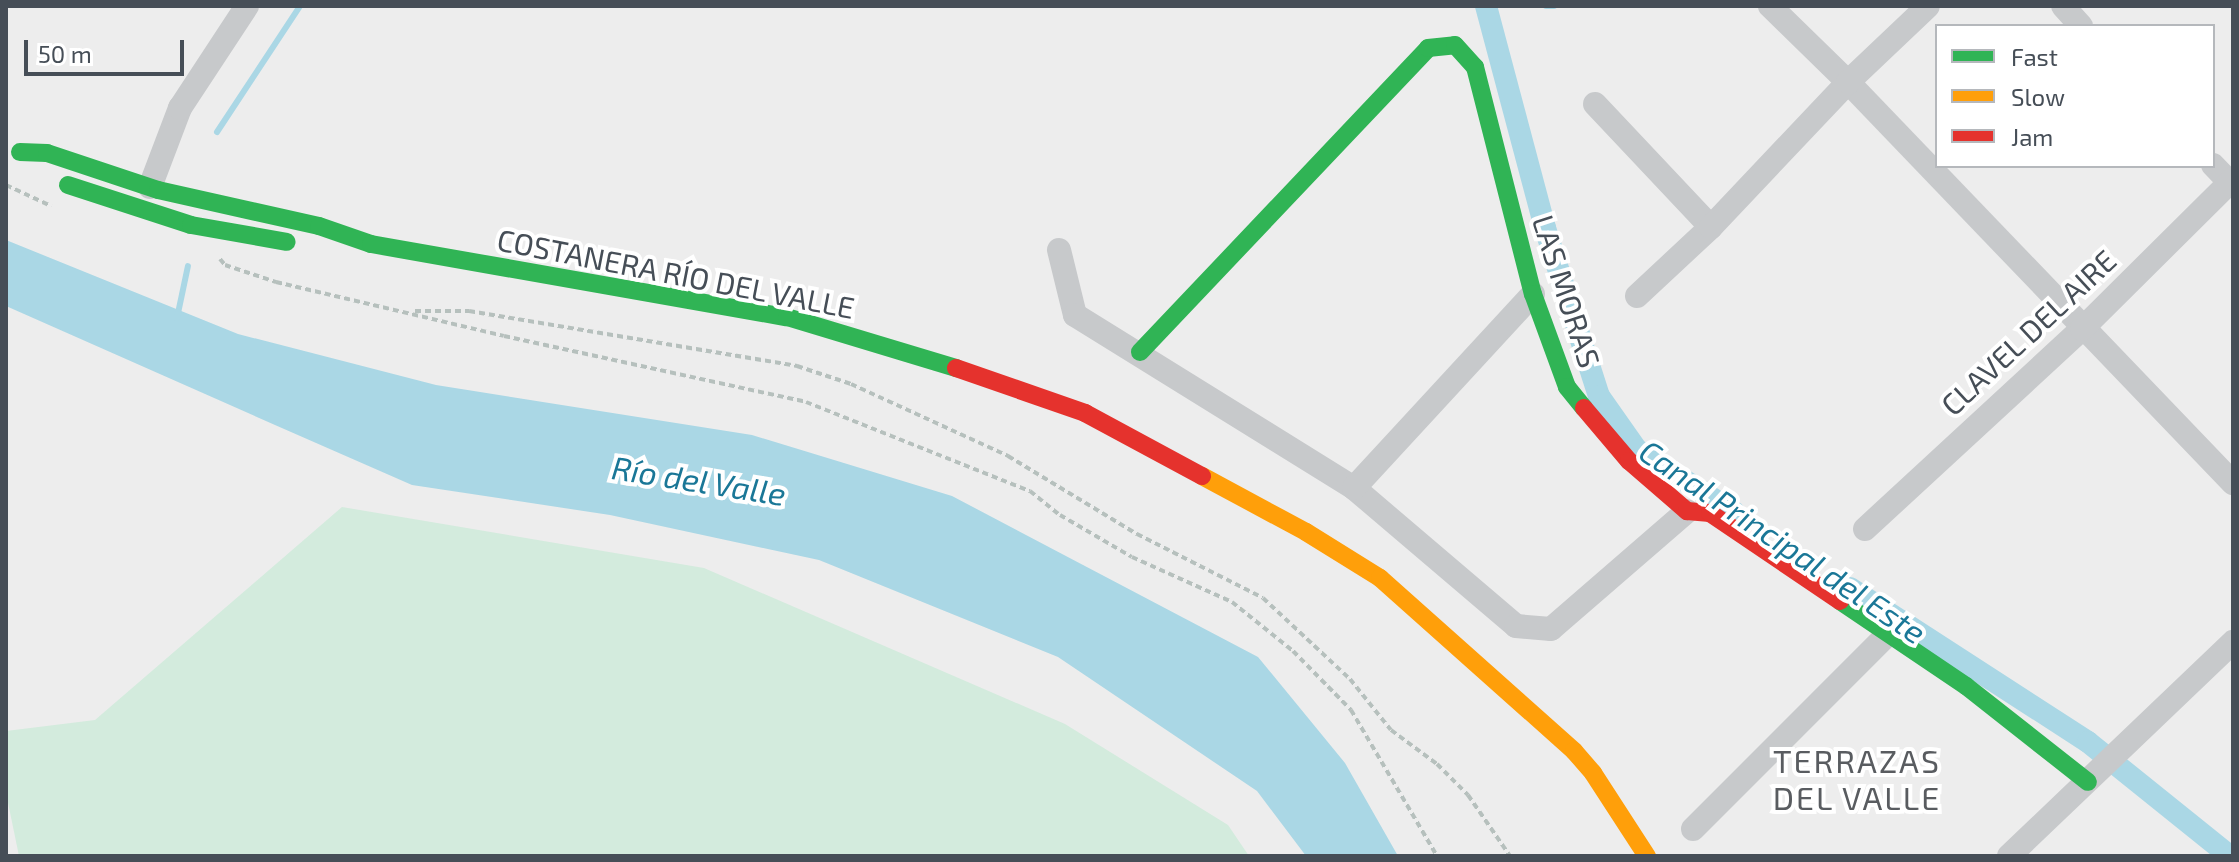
<!DOCTYPE html>
<html>
<head>
<meta charset="utf-8">
<style>
	body { margin:0 }
	#map { position:relative; width:2239px; height:862px; overflow:hidden; background:#ededed; font-family:"Exo 2",sans-serif }
	div>[style] { position:absolute }
	.green>* { inset:0; background:#d3ebdd }
	.water>* { inset:0; background:#aad7e5 }
	.stream>* { height:6px; margin:-3px; padding:0 3px; transform-origin:3px; border-radius:3px; background:#aad7e5 }
	.canal>* { height:22px; margin:-11px; padding:0 11px; transform-origin:11px; border-radius:11px; background:#aad7e5 }
	.path>* { height:4px; margin-top:-2px; transform-origin:0; background:repeating-linear-gradient(90deg,#b6c0bd 0 6px,transparent 0 10px) }
	.street>* { height:24px; margin:-12px; padding:0 12px; transform-origin:12px; border-radius:12px; background:#c7c9cb }
	.fast>* { height:18px; margin:-9px; padding:0 9px; transform-origin:9px; border-radius:9px; background:#30b455 }
	.slow>* { height:18px; margin:-9px; padding:0 9px; transform-origin:9px; border-radius:9px; background:#ff9f0a }
	.jam>* { height:18px; margin:-9px; padding:0 9px; transform-origin:9px; border-radius:9px; background:#e5322d }
	span { translate:-50% -50%; white-space:nowrap; text-align:center; line-height:1.15; -webkit-text-stroke:8px #fff; paint-order:stroke }
	.street-label { font-size:30px; color:#464e57 }
	.water-label { font-size:32px; color:#1a7797; font-style:italic }
	.neighbourhood-label { font-size:32px; color:#595c60; letter-spacing:2px }
	.frame { position:absolute; inset:0; border:8px solid #464e57; pointer-events:none }
	.legend { position:absolute; left:1935px; top:24px; width:280px; height:144px; box-sizing:border-box; background:#fff; border:2px solid #b5b8bc; margin:0; padding:10px 14px; list-style:none; font-size:24px; color:#464e57 }
	.legend li { display:flex; align-items:center; gap:16px; height:40px }
	.legend b { width:40px; border:2px solid #b5b8bc }
	.scale { position:absolute; left:24px; top:40px; width:160px; height:36px; box-sizing:border-box; border:4px solid #464e57; border-top:0; padding-left:10px; font-size:24px; line-height:28px; white-space:nowrap; color:#464e57; -webkit-text-stroke:6px #fff; paint-order:stroke }
</style>
</head>
<body>
<div id="map">
	<div class="green">
		<div style="clip-path:polygon(342px 507px,704px 568px,1065px 724px,1228px 825px,1249px 856px,19px 856px,6px 793px,6px 731px,95px 720px)"></div>
	</div>
	<div class="water">
		<div style="clip-path:polygon(6px 240px,238px 334px,436px 385px,752px 435px,952px 496px,1258px 657px,1345px 763px,1398px 856px,1306px 856px,1257px 791px,1058px 657px,819px 560px,610px 515px,412px 485px,275px 425px,6px 306px)"></div>
	</div>
	<div class="stream">
		<div style="left:1546px;top:6px;width:8px"></div>
		<div style="left:217px;top:132px;width:151px;rotate:-56.6deg"></div>
		<div style="left:177px;top:318px;width:53px;rotate:-78.1deg"></div>
	</div>
	<div class="canal">
		<div style="left:1486px;top:6px;width:230px;rotate:75.1deg"></div>
		<div style="left:1545px;top:228px;width:176px;rotate:72.2deg"></div>
		<div style="left:1599px;top:396px;width:66px;rotate:54.9deg"></div>
		<div style="left:1637px;top:450px;width:115px;rotate:32.6deg"></div>
		<div style="left:1850px;top:588px;width:283px;rotate:32.9deg"></div>
		<div style="left:2088px;top:742px;width:182px;rotate:38.8deg"></div>
	</div>
	<div class="path">
		<div style="left:6px;top:185px;width:50px;rotate:25deg"></div>
		<div style="left:220px;top:259px;width:8px;rotate:50deg"></div>
		<div style="left:225px;top:265px;width:54px;rotate:18.4deg"></div>
		<div style="left:276px;top:282px;width:234px;rotate:13.3deg"></div>
		<div style="left:504px;top:336px;width:309px;rotate:12.3deg"></div>
		<div style="left:806px;top:402px;width:241px;rotate:21.7deg"></div>
		<div style="left:1030px;top:491px;width:38px;rotate:39deg"></div>
		<div style="left:1060px;top:515px;width:83px;rotate:30.3deg"></div>
		<div style="left:1132px;top:557px;width:110px;rotate:24.2deg"></div>
		<div style="left:1232px;top:602px;width:78px;rotate:38.8deg"></div>
		<div style="left:1293px;top:651px;width:83px;rotate:45.5deg"></div>
		<div style="left:1351px;top:710px;width:169px;rotate:59.5deg"></div>
		<div style="left:415px;top:311px;width:54px"></div>
		<div style="left:469px;top:311px;width:333px;rotate:9.5deg"></div>
		<div style="left:797px;top:366px;width:57px;rotate:18.4deg"></div>
		<div style="left:851px;top:384px;width:173px;rotate:24.6deg"></div>
		<div style="left:1008px;top:456px;width:151px;rotate:31.2deg"></div>
		<div style="left:1137px;top:534px;width:141px;rotate:26.9deg"></div>
		<div style="left:1263px;top:598px;width:119px;rotate:43deg"></div>
		<div style="left:1350px;top:679px;width:65px;rotate:51.2deg"></div>
		<div style="left:1391px;top:730px;width:57px;rotate:36.5deg"></div>
		<div style="left:1437px;top:764px;width:44px;rotate:45deg"></div>
		<div style="left:1468px;top:795px;width:74px;rotate:55.5deg"></div>
	</div>
	<div class="street">
		<div style="left:1770px;top:6px;width:109px;rotate:44.3deg"></div>
		<div style="left:1848px;top:82px;width:556px;rotate:46.17deg"></div>
		<div style="left:2063px;top:6px;width:27px;rotate:48deg"></div>
		<div style="left:1595px;top:104px;width:169px;rotate:46.7deg"></div>
		<div style="left:2213px;top:165px;width:29px;rotate:46deg"></div>
		<div style="left:150px;top:187px;width:85px;rotate:-69.2deg"></div>
		<div style="left:180px;top:108px;width:122px;rotate:-56.7deg"></div>
		<div style="left:1059px;top:250px;width:67px;rotate:76.2deg"></div>
		<div style="left:1075px;top:315px;width:328px;rotate:31.8deg"></div>
		<div style="left:1354px;top:488px;width:213px;rotate:40.4deg"></div>
		<div style="left:1516px;top:626px;width:35px;rotate:5deg"></div>
		<div style="left:1551px;top:629px;width:180px;rotate:-40.9deg"></div>
		<div style="left:1637px;top:296px;width:101px;rotate:-43deg"></div>
		<div style="left:1711px;top:227px;width:199px;rotate:-46.6deg"></div>
		<div style="left:1848px;top:82px;width:110px;rotate:-43.5deg"></div>
		<div style="left:1354px;top:488px;width:264px;rotate:-47.3deg"></div>
		<div style="left:1865px;top:529px;width:295px;rotate:-42.7deg"></div>
		<div style="left:2082px;top:329px;width:213px;rotate:-44.8deg"></div>
		<div style="left:1693px;top:829px;width:276px;rotate:-45deg"></div>
		<div style="left:2009px;top:856px;width:310px;rotate:-43.7deg"></div>
	</div>
	<div class="fast">
		<div style="left:20px;top:152px;width:27px;rotate:2deg"></div>
		<div style="left:47px;top:153px;width:117px;rotate:18.4deg"></div>
		<div style="left:158px;top:190px;width:165px;rotate:12.6deg"></div>
		<div style="left:319px;top:226px;width:55px;rotate:19.1deg"></div>
		<div style="left:371px;top:244px;width:422px;rotate:10deg"></div>
		<div style="left:787px;top:317px;width:177px;rotate:16.8deg"></div>
		<div style="left:68px;top:185px;width:129px;rotate:18deg"></div>
		<div style="left:191px;top:225px;width:97px;rotate:10deg"></div>
		<div style="left:1140px;top:352px;width:419px;rotate:-46.5deg"></div>
		<div style="left:1428px;top:48px;width:27px;rotate:-6deg"></div>
		<div style="left:1455px;top:45px;width:30px;rotate:48deg"></div>
		<div style="left:1475px;top:67px;width:234px;rotate:75.7deg"></div>
		<div style="left:1533px;top:294px;width:99px;rotate:69.9deg"></div>
		<div style="left:1567px;top:387px;width:27px;rotate:51deg"></div>
		<div style="left:1840px;top:601px;width:152px;rotate:34deg"></div>
		<div style="left:1966px;top:686px;width:155px;rotate:38.2deg"></div>
	</div>
	<div class="slow">
		<div style="left:1202px;top:476px;width:118px;rotate:28.3deg"></div>
		<div style="left:1306px;top:532px;width:87px;rotate:31.9deg"></div>
		<div style="left:1380px;top:578px;width:260px;rotate:41.7deg"></div>
		<div style="left:1574px;top:751px;width:29px;rotate:49deg"></div>
		<div style="left:1593px;top:773px;width:99px;rotate:57deg"></div>
	</div>
	<div class="jam">
		<div style="left:956px;top:368px;width:137px;rotate:19.2deg"></div>
		<div style="left:1085px;top:413px;width:133px;rotate:28.3deg"></div>
		<div style="left:1584px;top:408px;width:70px;rotate:49.7deg"></div>
		<div style="left:1629px;top:461px;width:77px;rotate:40.8deg"></div>
		<div style="left:1687px;top:511px;width:23px;rotate:5deg"></div>
		<div style="left:1710px;top:513px;width:157px;rotate:34.1deg"></div>
	</div>
	<div class="street-label">
		<span style="left:676px;top:273px;rotate:11deg">COSTANERA RÍO DEL VALLE</span>
		<span style="left:1567px;top:291px;rotate:72deg">LAS MORAS</span>
		<span style="left:2028px;top:332px;rotate:-43deg">CLAVEL DEL AIRE</span>
	</div>
	<div class="water-label">
		<span style="left:699px;top:480px;rotate:9deg">Río del Valle</span>
		<span style="left:1783px;top:541px;rotate:34deg">Canal Principal del Este</span>
	</div>
	<div class="neighbourhood-label">
		<span style="left:1857px;top:779px">TERRAZAS<br>DEL VALLE</span>
	</div>
	<div class="frame"></div>
	<ul class="legend">
	<li><b style="height:10px;background:#30b455"></b>Fast</li>
	<li><b style="height:10px;background:#ff9f0a"></b>Slow</li>
	<li><b style="height:10px;background:#e5322d"></b>Jam</li>
	</ul>
	<div class="scale">50 m</div>
</div>
</body>
</html>
